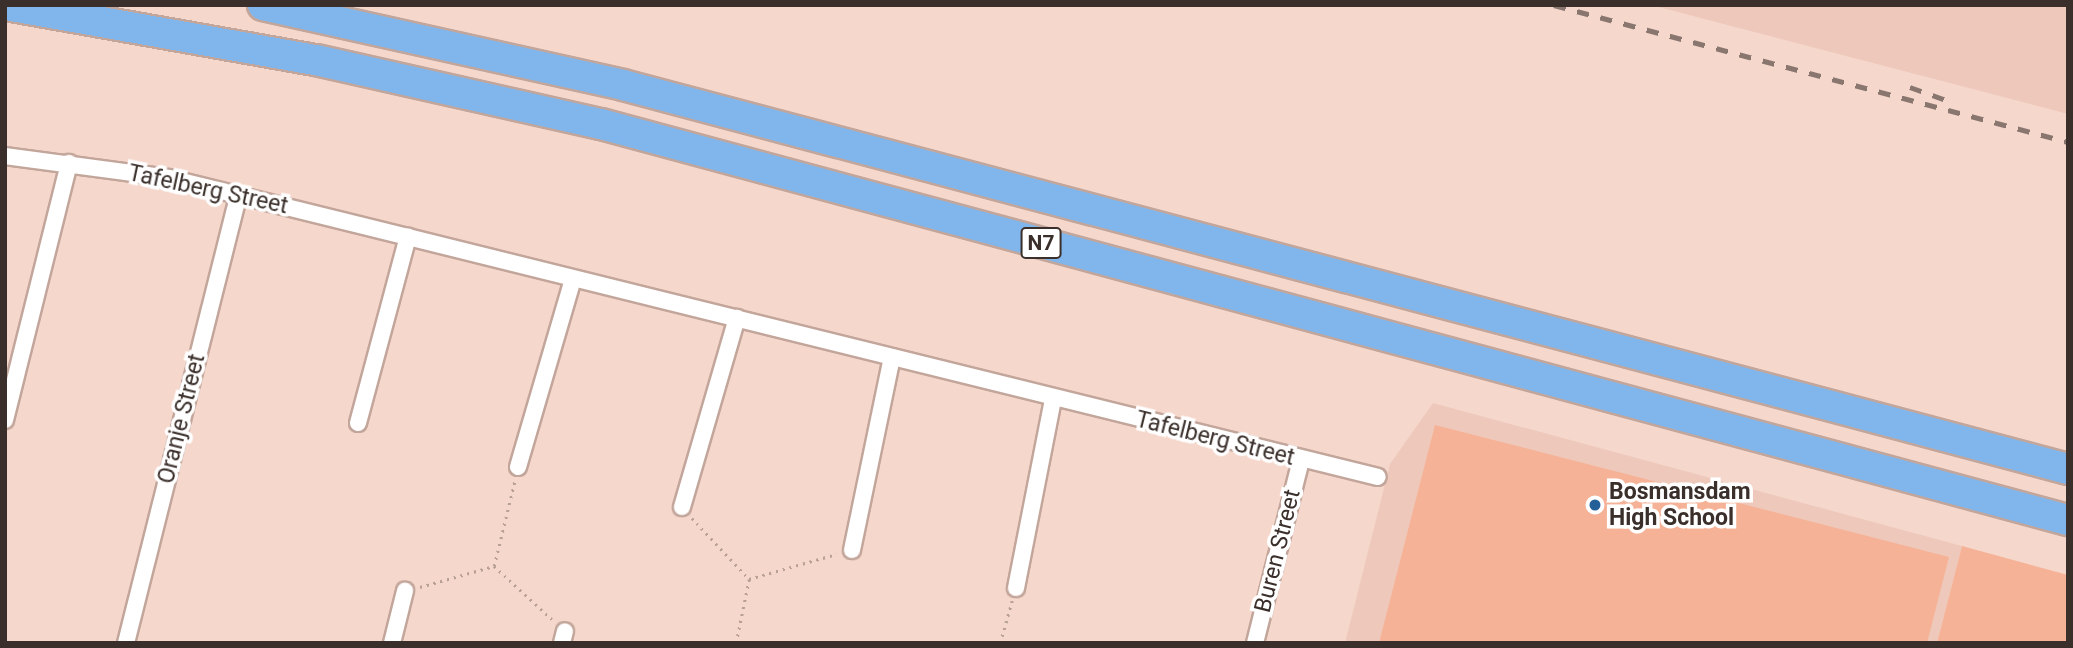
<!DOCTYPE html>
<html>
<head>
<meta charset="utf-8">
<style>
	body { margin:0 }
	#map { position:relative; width:2073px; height:648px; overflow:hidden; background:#f5d7cc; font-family:Roboto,sans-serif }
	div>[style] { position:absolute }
	.built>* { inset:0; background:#eec9bb }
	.green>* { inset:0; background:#f6b296 }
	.path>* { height:2.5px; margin-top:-1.25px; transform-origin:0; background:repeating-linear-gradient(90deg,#b8a097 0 2px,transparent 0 7px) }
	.roads { filter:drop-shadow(2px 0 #c3a69b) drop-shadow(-2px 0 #c3a69b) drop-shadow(0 2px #c3a69b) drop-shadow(0 -2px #c3a69b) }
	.minor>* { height:16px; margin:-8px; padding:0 8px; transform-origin:8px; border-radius:8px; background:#fff }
	.motorway>* { height:30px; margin:-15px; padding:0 15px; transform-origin:15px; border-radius:15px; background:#80b6eb }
	.rail>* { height:4.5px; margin-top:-2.25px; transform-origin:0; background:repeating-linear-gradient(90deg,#89766f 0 12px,transparent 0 24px) }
	.dots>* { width:19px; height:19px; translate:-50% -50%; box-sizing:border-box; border:4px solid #fff; border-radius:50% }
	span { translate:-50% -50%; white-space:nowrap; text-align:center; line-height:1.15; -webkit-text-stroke:7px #fff; paint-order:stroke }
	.shield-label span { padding:2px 5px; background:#fff; border:2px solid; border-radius:5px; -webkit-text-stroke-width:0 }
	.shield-label { font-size:21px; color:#3a2f2b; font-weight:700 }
	.street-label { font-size:23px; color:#3a2f2b }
	.poi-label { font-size:23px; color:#3a2f2b; font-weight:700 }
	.left { translate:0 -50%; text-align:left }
	.frame { position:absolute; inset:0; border:7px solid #3a2f2b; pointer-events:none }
</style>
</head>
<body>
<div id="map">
	<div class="built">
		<div style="clip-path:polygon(1651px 5px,2068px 5px,2068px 114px)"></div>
		<div style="clip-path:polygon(1433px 403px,1962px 546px,1937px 643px,1345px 643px,1390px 464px)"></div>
	</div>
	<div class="green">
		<div style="clip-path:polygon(1435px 425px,1949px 557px,1927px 643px,1379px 643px)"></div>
		<div style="clip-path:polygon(1962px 546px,2068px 575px,2068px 643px,1937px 643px)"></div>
	</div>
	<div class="path">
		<div style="left:692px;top:518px;width:83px;rotate:46.9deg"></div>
		<div style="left:494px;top:566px;width:89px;rotate:-76.3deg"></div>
		<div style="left:494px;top:566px;width:80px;rotate:42.5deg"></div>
		<div style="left:749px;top:579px;width:91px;rotate:-15.9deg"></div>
		<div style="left:420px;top:587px;width:77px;rotate:-15.8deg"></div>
		<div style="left:736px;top:643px;width:65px;rotate:-78.5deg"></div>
		<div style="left:1000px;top:643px;width:44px;rotate:-74.1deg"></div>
	</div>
	<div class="roads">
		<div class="minor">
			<div style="left:5px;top:156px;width:165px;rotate:7.6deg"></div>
			<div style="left:169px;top:178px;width:1245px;rotate:13.89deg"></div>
			<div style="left:5px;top:420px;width:265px;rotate:-76deg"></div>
			<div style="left:358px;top:423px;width:193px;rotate:-75deg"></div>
			<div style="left:518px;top:467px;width:196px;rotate:-73.7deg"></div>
			<div style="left:682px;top:507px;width:197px;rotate:-73.8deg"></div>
			<div style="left:852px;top:550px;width:197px;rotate:-78.3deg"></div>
			<div style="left:1016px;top:588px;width:192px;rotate:-78.9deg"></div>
			<div style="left:126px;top:643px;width:461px;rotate:-75.9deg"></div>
			<div style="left:392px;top:643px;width:54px;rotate:-76deg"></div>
			<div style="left:562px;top:643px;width:12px;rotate:-76deg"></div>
			<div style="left:1255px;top:643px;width:189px;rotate:-75.9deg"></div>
		</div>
		<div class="motorway">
			<div style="left:6px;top:5px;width:315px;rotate:10.1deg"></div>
			<div style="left:316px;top:60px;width:292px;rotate:12.7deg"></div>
			<div style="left:601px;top:124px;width:1520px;rotate:15.11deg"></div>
			<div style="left:263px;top:5px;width:369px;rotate:12.5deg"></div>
			<div style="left:623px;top:85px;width:1495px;rotate:14.88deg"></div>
		</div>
	</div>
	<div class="rail">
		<div style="left:1554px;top:5px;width:532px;rotate:14.92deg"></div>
		<div style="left:1910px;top:87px;width:41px;rotate:19.7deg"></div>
	</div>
	<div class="dots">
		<div style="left:1595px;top:505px;background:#226097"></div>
	</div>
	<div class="shield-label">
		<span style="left:1041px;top:243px">N7</span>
	</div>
	<div class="street-label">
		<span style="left:208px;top:190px;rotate:12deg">Tafelberg Street</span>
		<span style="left:182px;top:419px;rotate:-76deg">Oranje Street</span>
		<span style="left:1215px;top:439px;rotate:14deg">Tafelberg Street</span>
		<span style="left:1278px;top:551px;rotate:-76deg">Buren Street</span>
	</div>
	<div class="poi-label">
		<span class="left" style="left:1609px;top:505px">Bosmansdam<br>High School</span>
	</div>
	<div class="frame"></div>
</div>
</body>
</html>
